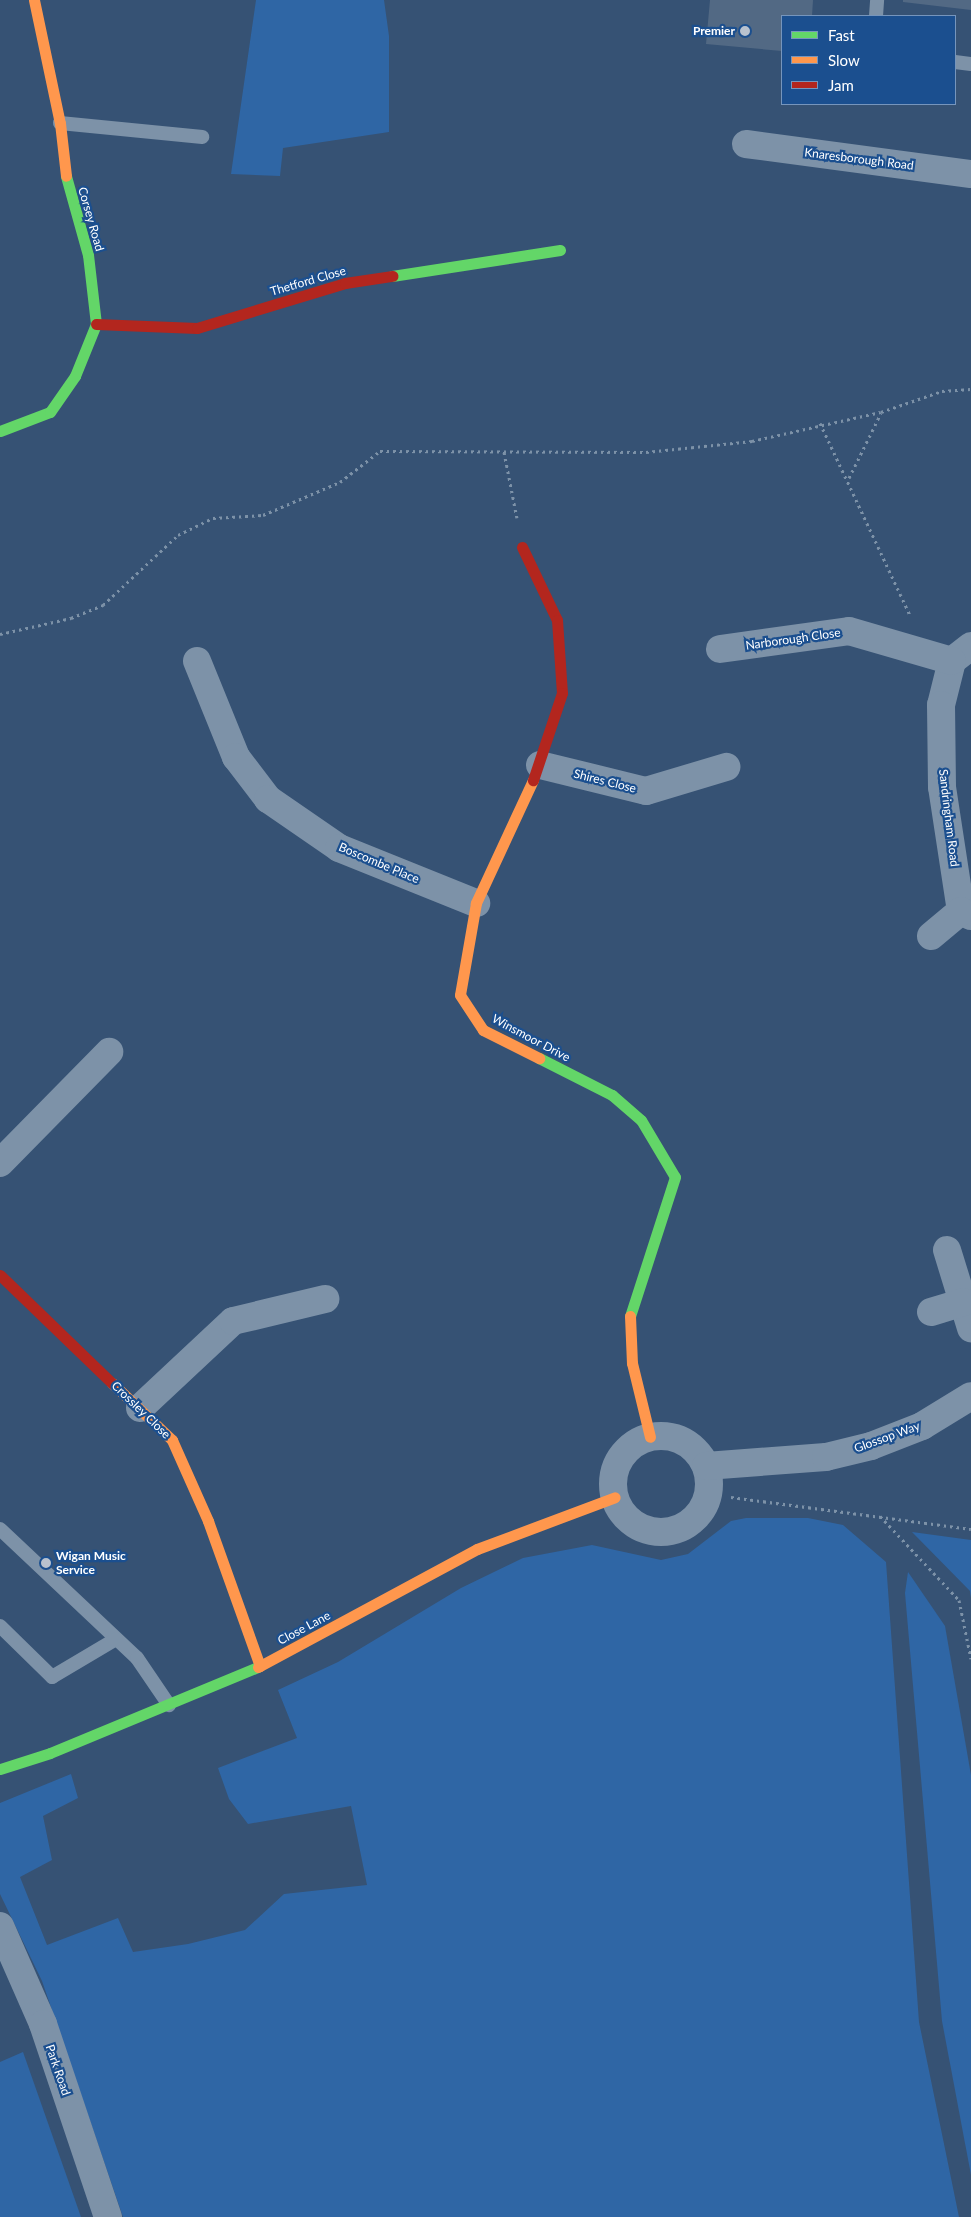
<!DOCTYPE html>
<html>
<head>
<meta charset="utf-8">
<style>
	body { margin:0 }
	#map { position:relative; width:971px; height:2217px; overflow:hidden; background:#365274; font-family:Lato,sans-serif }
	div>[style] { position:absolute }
	.green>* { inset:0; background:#2f66a5 }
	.building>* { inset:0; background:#526984 }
	.path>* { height:3px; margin-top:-1.5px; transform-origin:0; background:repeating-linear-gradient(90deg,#7d92a8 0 2.5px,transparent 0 6.5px) }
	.lane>* { height:14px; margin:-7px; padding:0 7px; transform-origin:7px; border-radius:7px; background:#7d92a8 }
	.street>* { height:28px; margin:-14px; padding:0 14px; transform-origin:14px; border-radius:14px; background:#7d92a8 }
	.street>.ring { margin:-14px; padding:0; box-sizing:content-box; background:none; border:28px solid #7d92a8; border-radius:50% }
	.fast>* { height:11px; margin:-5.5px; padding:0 5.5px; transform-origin:5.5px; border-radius:5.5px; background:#63d668 }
	.slow>* { height:11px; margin:-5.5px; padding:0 5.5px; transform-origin:5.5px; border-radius:5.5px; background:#ff974d }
	.jam>* { height:11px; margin:-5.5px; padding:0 5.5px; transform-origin:5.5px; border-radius:5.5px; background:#b3261e }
	.dots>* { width:14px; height:14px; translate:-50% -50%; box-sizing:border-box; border:2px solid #1b4f8f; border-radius:50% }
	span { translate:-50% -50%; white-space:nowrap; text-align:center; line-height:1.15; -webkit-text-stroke:4.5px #1b4f8f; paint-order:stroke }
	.poi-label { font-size:12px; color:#fff; font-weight:700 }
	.right { translate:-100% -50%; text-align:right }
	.left { translate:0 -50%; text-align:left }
	.street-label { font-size:12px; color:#fff }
	.legend { position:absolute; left:781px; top:15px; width:175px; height:90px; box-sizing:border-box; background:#1b4f8f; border:1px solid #7695bc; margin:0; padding:6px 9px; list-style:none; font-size:15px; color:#fff }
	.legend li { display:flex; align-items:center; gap:10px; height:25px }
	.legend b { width:25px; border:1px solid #7695bc }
</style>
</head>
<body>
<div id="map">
	<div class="green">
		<div style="clip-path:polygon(256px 0,384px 0,389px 36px,389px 132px,283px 148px,280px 176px,231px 174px)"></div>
		<div style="clip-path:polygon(746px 1518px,808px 1518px,843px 1525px,886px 1562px,919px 2022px,959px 2217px,123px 2217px,42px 1981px,0 1894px,0 1803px,71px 1774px,78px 1798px,43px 1816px,52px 1860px,20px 1877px,47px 1945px,118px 1918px,133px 1952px,188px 1944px,245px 1930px,284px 1894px,367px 1885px,351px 1806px,248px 1824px,229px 1799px,218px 1768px,297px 1738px,278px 1690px,338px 1662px,461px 1588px,523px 1558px,592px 1545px,661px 1560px,688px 1554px,731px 1521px)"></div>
		<div style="clip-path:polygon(912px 1532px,971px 1540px,971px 1598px,970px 1591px)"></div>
		<div style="clip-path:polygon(908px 1572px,945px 1626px,971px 1775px,971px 2175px,942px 2021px,905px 1593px)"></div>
		<div style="clip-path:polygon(23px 2052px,81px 2217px,0 2217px,0 2062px)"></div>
	</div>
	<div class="building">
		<div style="clip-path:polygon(710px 0,813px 0,812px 16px,782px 16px,782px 51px,706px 44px)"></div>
		<div style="clip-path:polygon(903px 0,971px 0,971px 10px,903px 2px)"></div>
	</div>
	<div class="path">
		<div style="left:820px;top:423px;width:214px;rotate:64.9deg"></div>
		<div style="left:504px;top:452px;width:67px;rotate:78.9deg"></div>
		<div style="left:849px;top:478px;width:72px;rotate:-63.8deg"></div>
		<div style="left:0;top:634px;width:73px;rotate:-12.7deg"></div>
		<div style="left:71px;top:618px;width:35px;rotate:-22deg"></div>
		<div style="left:103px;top:605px;width:103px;rotate:-43deg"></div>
		<div style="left:178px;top:535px;width:39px;rotate:-26deg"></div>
		<div style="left:213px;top:518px;width:50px;rotate:-3.4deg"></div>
		<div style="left:263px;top:515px;width:84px;rotate:-23.2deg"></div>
		<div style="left:340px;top:482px;width:51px;rotate:-37.8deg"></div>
		<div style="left:380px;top:451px;width:266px;rotate:0.2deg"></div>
		<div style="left:646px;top:452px;width:107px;rotate:-5.9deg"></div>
		<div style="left:752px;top:441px;width:132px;rotate:-12.7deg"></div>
		<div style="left:881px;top:412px;width:65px;rotate:-19deg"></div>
		<div style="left:942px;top:391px;width:29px;rotate:-4deg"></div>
		<div style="left:731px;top:1497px;width:242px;rotate:7.6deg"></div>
		<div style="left:880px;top:1516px;width:115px;rotate:46.8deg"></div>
		<div style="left:959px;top:1600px;width:60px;rotate:78.5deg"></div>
	</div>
	<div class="lane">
		<div style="left:876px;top:16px;width:16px;rotate:-86deg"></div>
		<div style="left:955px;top:62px;width:16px;rotate:7deg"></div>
		<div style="left:60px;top:123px;width:143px;rotate:5.6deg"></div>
		<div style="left:0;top:1529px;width:188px;rotate:43.3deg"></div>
		<div style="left:137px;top:1658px;width:57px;rotate:55.8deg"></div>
		<div style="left:0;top:1626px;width:73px;rotate:44.4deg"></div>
		<div style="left:52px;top:1677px;width:74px;rotate:-30.7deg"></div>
	</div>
	<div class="street">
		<div style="left:746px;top:144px;width:227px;rotate:7.6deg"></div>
		<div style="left:971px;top:646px;width:24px;rotate:142deg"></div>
		<div style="left:952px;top:661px;width:45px;rotate:104deg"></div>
		<div style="left:941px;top:705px;width:82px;rotate:89.3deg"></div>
		<div style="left:942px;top:787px;width:125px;rotate:81.3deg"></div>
		<div style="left:961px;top:911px;width:11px;rotate:27deg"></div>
		<div style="left:720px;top:649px;width:130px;rotate:-7.9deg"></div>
		<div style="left:849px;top:631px;width:107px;rotate:16.2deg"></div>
		<div style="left:197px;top:661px;width:104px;rotate:67.9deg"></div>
		<div style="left:236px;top:757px;width:53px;rotate:52.7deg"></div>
		<div style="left:268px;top:799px;width:86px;rotate:34.6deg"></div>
		<div style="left:339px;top:848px;width:148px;rotate:21.9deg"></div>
		<div style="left:540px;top:765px;width:109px;rotate:13.8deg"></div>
		<div style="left:646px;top:791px;width:84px;rotate:-16.7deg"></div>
		<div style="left:931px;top:936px;width:39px;rotate:-40deg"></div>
		<div style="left:0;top:1163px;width:156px;rotate:-45.5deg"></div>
		<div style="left:947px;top:1250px;width:82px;rotate:72.9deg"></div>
		<div style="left:931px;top:1312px;width:34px;rotate:-17deg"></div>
		<div style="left:140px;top:1408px;width:127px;rotate:-43.1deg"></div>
		<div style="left:233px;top:1321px;width:95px;rotate:-13.4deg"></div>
		<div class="ring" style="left:613px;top:1436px;width:68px;height:68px"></div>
		<div style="left:706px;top:1466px;width:120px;rotate:-4.3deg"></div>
		<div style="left:826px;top:1457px;width:46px;rotate:-13.7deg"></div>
		<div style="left:871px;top:1446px;width:55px;rotate:-21.4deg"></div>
		<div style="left:922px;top:1426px;width:57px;rotate:-31.5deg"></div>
		<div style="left:0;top:1926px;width:107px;rotate:66.3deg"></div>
		<div style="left:43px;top:2024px;width:204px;rotate:71.4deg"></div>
	</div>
	<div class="fast">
		<div style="left:392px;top:276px;width:170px;rotate:-8.8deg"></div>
		<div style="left:0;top:431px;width:53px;rotate:-20.8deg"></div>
		<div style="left:50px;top:412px;width:44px;rotate:-55.2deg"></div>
		<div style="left:75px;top:376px;width:56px;rotate:-68deg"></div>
		<div style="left:96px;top:324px;width:69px;rotate:-96.6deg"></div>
		<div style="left:88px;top:255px;width:82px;rotate:-105.6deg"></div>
		<div style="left:539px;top:1058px;width:82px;rotate:26.9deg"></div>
		<div style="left:612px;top:1095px;width:38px;rotate:41deg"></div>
		<div style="left:641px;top:1120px;width:66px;rotate:59.2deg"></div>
		<div style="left:675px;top:1177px;width:146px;rotate:107.9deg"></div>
		<div style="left:0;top:1769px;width:52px;rotate:-17.7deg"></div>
		<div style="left:50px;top:1753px;width:225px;rotate:-22.5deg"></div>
	</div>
	<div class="slow">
		<div style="left:34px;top:0;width:126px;rotate:78.1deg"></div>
		<div style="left:60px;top:123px;width:53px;rotate:83.5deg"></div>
		<div style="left:533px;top:780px;width:136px;rotate:114.9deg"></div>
		<div style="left:476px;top:903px;width:93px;rotate:99.9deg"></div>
		<div style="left:460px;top:995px;width:42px;rotate:56.7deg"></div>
		<div style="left:483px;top:1030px;width:63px;rotate:26.6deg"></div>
		<div style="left:630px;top:1316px;width:47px;rotate:87.6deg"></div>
		<div style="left:632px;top:1363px;width:76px;rotate:76.3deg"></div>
		<div style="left:112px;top:1383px;width:83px;rotate:43.5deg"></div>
		<div style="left:172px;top:1440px;width:89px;rotate:66deg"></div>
		<div style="left:208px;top:1521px;width:154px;rotate:70.3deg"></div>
		<div style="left:258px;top:1667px;width:249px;rotate:-28.3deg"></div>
		<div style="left:477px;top:1549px;width:147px;rotate:-20.6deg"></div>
	</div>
	<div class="jam">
		<div style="left:96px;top:324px;width:101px;rotate:2.3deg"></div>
		<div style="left:197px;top:328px;width:155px;rotate:-16.9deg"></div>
		<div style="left:345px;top:283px;width:48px;rotate:-8.5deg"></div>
		<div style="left:522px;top:547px;width:81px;rotate:64.4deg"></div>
		<div style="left:557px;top:620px;width:73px;rotate:86.1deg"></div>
		<div style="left:562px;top:693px;width:92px;rotate:108.4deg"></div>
		<div style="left:0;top:1275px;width:156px;rotate:44deg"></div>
	</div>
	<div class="dots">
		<div style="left:745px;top:31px;background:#b9c2ce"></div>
		<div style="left:46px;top:1563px;background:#b9c2ce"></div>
	</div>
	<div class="poi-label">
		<span class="right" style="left:735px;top:31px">Premier</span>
		<span class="left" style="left:56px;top:1563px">Wigan Music<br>Service</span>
	</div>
	<div class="street-label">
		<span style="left:859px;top:159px;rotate:7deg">Knaresborough Road</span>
		<span style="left:91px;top:219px;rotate:74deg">Corsey Road</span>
		<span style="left:308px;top:281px;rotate:-16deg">Thetford Close</span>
		<span style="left:793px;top:639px;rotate:-8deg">Narborough Close</span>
		<span style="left:605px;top:781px;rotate:14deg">Shires Close</span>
		<span style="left:949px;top:818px;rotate:83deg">Sandringham Road</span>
		<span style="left:379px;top:863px;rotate:23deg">Boscombe Place</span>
		<span style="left:531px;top:1038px;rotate:28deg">Winsmoor Drive</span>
		<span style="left:141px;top:1410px;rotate:44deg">Crossley Close</span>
		<span style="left:887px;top:1437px;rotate:-20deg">Glossop Way</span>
		<span style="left:304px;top:1628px;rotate:-28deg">Close Lane</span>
		<span style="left:58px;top:2070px;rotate:71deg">Park Road</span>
	</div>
	<ul class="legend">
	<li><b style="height:6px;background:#63d668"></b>Fast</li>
	<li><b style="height:6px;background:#ff974d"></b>Slow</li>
	<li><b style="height:6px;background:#b3261e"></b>Jam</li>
	</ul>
</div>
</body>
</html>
